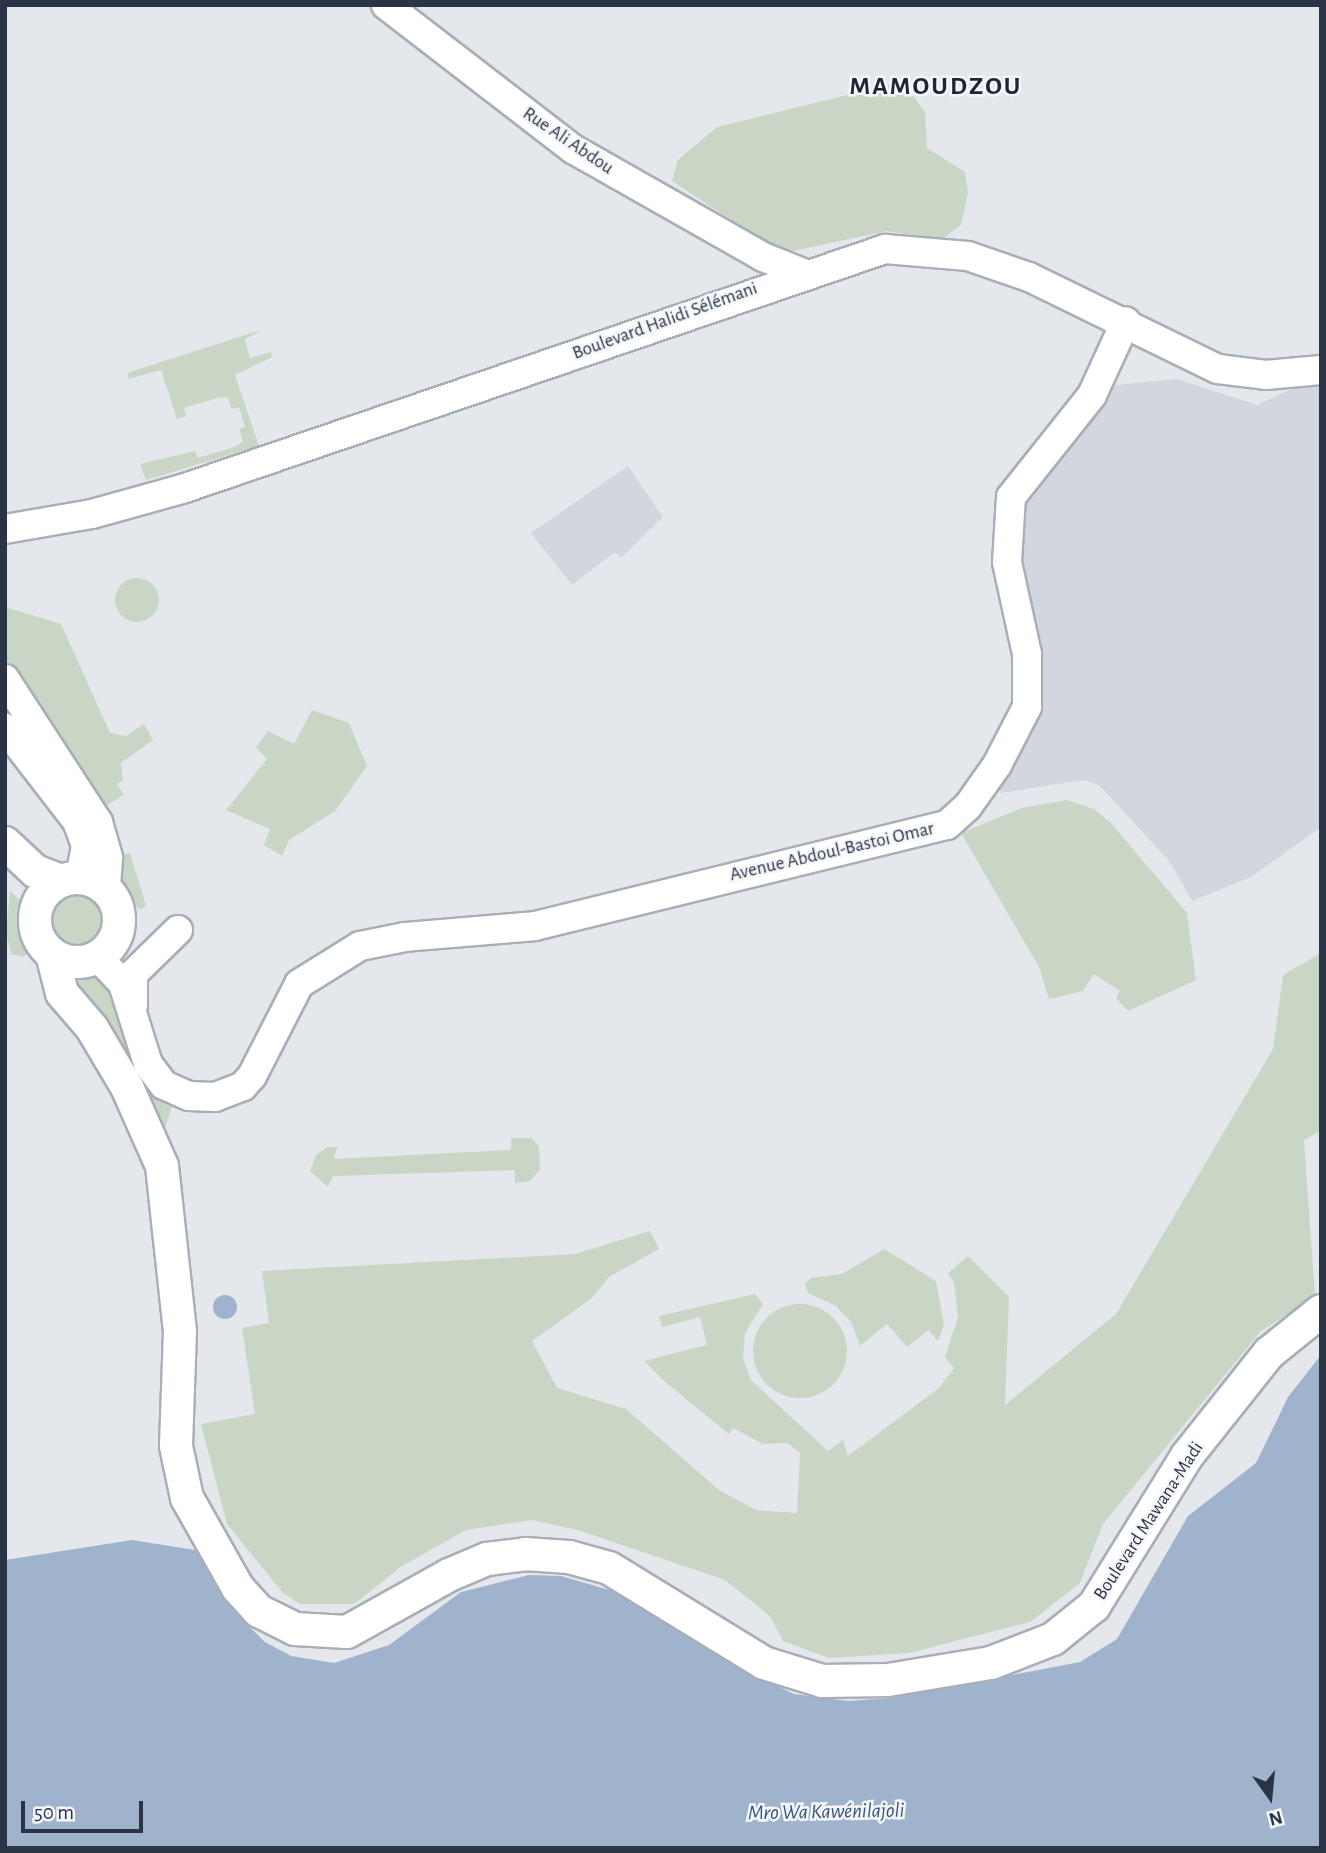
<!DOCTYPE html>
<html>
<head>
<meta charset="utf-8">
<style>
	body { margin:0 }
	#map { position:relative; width:1326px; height:1853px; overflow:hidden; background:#e4e7ec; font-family:"Alegreya Sans",sans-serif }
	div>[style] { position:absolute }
	.built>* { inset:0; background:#d2d6de }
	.green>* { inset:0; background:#c9d6c5 }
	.round { border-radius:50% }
	.water>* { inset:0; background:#9fb4cc }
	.roads { filter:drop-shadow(2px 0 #a9aeb7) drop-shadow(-2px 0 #a9aeb7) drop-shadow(0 2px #a9aeb7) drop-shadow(0 -2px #a9aeb7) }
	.secondary>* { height:28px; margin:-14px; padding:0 14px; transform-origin:14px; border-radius:14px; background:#fff }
	.primary>* { height:32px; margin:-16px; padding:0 16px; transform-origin:16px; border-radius:16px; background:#fff }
	.primary>.ring { margin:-16px; padding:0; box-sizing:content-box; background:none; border:32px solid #fff; border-radius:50% }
	span { translate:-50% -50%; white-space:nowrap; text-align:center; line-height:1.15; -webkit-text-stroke:5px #f4f6f9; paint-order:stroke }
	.street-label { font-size:19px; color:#2b3445 }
	.water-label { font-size:21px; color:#34527a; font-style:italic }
	.district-label { font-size:26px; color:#1d2536; font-weight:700; letter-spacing:2px }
	.frame { position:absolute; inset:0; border:7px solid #2b3445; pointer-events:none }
	.north { position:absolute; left:1235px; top:1762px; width:70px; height:70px; -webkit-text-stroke:5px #f4f6f9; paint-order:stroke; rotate:165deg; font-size:19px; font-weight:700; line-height:28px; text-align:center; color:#2b3445 }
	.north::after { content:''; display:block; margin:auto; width:24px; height:32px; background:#2b3445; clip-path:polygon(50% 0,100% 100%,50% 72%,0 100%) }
	.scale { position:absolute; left:21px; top:1801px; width:122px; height:32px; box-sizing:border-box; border:4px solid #2b3445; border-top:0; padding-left:9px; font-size:21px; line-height:24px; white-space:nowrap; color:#2b3445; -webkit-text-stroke:5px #f4f6f9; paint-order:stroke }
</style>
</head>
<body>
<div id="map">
	<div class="built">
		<div style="clip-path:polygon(1177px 379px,1257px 405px,1298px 386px,1321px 383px,1321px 827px,1251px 877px,1192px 901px,1170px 862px,1099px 785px,1083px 780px,1001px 793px,996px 783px,1020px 741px,1016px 511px,1098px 413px,1105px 386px)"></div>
		<div style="clip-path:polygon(628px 466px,663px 517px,621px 558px,615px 552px,572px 585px,531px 533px)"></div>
	</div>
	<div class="green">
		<div style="clip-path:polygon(892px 84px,914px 97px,925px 112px,927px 148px,965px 172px,968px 192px,961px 225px,941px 240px,887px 231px,793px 251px,771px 246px,672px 181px,678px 160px,717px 127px)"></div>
		<div style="clip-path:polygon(264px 329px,245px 339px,250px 358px,271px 352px,272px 357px,235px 375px,259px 446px,146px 480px,140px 464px,195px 451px,198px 458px,237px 446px,243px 441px,239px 429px,245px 427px,239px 407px,232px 409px,228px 398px,220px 397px,184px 408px,186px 416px,177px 419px,161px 370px,129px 379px,127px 373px)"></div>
		<div class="round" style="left:115px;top:578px;width:44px;height:44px"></div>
		<div style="clip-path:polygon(5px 607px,61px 624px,110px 733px,126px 736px,144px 724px,153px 740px,121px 763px,123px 780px,117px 784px,124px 795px,101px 809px,46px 726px,48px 715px,26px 681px,20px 682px,5px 668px)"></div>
		<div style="clip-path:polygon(312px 710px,349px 723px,367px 766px,335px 811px,289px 840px,282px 856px,264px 845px,270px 829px,226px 810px,267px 759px,256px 747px,268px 731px,294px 744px)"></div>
		<div style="clip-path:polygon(1067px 800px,1094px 809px,1111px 823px,1187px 913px,1196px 980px,1128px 1011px,1116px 998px,1120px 991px,1094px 974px,1083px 991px,1049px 999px,1039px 967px,961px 833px,1022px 808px)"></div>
		<div style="clip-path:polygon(130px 853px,146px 906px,140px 909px,130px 903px,112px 868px,116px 856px)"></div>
		<div class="round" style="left:46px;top:889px;width:62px;height:62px"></div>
		<div style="clip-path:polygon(10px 891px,24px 904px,31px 950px,23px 957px,11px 954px,6px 932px)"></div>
		<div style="clip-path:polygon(1321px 953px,1321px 1131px,1304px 1140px,1315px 1296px,1261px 1331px,1103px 1524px,1080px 1583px,1030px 1622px,909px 1653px,829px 1658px,783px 1641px,770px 1616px,725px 1580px,578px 1530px,532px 1520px,466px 1530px,402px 1566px,354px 1604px,300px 1604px,283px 1593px,227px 1524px,201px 1424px,255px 1414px,242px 1328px,269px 1323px,262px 1271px,575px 1254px,650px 1231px,659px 1249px,609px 1277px,592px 1298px,532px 1341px,557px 1388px,626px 1409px,719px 1490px,756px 1510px,797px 1513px,800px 1453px,788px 1443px,763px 1444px,733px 1428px,729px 1434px,664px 1381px,644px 1361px,707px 1345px,700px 1317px,662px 1327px,659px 1316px,755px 1294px,763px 1304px,745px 1333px,743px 1358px,751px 1380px,828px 1451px,843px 1440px,848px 1456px,939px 1388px,954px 1368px,945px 1357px,958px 1317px,954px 1283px,948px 1273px,968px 1256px,1009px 1297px,1005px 1405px,1116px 1314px,1273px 1049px,1283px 975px)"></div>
		<div style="clip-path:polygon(89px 968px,109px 976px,132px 1047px,115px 1051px,73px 981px,78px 970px)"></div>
		<div style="clip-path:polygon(137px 1063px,149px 1089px,172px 1106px,162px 1138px,124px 1069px)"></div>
		<div style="clip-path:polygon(511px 1138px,531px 1138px,539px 1146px,540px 1169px,530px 1181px,515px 1183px,515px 1170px,333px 1176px,328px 1187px,310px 1171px,316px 1155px,328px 1147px,338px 1147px,333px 1159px,511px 1150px)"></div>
		<div style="clip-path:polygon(884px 1249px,936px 1281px,944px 1325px,938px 1341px,928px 1330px,907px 1347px,887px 1324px,860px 1346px,851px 1322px,836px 1306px,808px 1293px,805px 1284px,811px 1278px,842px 1274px)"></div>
		<div class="round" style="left:753px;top:1304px;width:94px;height:94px"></div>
	</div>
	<div class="water">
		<div class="round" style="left:213px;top:1295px;width:24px;height:24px"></div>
		<div style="clip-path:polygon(1321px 1355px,1321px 1848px,5px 1848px,5px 1560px,132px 1540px,195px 1550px,233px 1611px,265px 1642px,291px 1656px,334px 1663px,389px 1645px,461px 1592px,529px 1575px,561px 1576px,630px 1596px,745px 1670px,794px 1694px,848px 1701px,891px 1698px,1080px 1662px,1117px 1639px,1188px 1516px,1256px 1463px,1288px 1397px)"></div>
	</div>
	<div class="roads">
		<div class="secondary">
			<div style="left:386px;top:5px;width:236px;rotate:37.6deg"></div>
			<div style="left:573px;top:149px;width:219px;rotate:29.6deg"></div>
			<div style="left:763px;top:257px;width:43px;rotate:21.8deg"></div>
			<div style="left:5px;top:529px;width:88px;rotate:-9.8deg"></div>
			<div style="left:92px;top:514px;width:97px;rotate:-15.6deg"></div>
			<div style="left:185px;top:488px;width:740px;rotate:-18.85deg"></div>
			<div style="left:885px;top:249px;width:83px;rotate:4.8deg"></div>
			<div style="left:968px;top:256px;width:65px;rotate:19deg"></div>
			<div style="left:1029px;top:277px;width:210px;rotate:26deg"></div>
			<div style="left:1218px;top:369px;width:48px;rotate:7.1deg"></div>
			<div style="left:1266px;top:375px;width:55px;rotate:-5.2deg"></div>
			<div style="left:5px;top:679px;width:171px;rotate:57deg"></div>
			<div style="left:98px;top:822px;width:37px;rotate:74deg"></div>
			<div style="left:108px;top:858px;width:32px;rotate:94deg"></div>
			<div style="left:5px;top:728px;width:118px;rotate:52.3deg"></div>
			<div style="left:77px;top:821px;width:27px;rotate:70deg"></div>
			<div style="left:86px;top:846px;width:33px;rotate:101deg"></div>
			<div style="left:97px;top:956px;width:38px;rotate:47deg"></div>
			<div style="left:123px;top:984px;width:84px;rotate:72.6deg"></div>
			<div style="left:148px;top:1064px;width:26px;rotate:53deg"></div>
			<div style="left:164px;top:1085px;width:27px;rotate:24deg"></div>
			<div style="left:189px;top:1096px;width:26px;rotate:2deg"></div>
			<div style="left:215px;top:1097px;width:30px;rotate:-21deg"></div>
			<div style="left:243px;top:1086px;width:13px;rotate:-48deg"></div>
			<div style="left:252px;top:1076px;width:103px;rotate:-62.9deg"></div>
			<div style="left:299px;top:984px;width:72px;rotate:-31.9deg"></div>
			<div style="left:360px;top:946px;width:46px;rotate:-11.3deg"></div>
			<div style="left:405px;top:937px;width:130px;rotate:-4.8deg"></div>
			<div style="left:535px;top:926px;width:424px;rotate:-13.8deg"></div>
			<div style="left:947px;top:825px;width:28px;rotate:-42deg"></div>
			<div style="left:968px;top:806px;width:50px;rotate:-54.7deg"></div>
			<div style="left:997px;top:765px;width:65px;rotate:-62.7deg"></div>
			<div style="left:1027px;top:707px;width:53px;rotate:-90deg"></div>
			<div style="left:1027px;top:654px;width:94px;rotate:-102.3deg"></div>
			<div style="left:1007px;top:562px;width:65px;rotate:-86.5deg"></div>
			<div style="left:1011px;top:497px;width:130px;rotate:-51.5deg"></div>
			<div style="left:1092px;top:395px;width:81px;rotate:-65.3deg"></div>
			<div style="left:133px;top:1005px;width:31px;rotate:-90deg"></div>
			<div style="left:133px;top:974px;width:63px;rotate:-44.4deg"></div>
		</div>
		<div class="primary">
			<div style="left:5px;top:843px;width:41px;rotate:43deg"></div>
			<div style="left:35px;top:871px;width:28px;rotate:21deg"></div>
			<div class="ring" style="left:35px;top:878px;width:52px;height:52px"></div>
			<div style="left:52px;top:954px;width:40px;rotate:75.6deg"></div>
			<div style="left:62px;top:993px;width:46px;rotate:49.4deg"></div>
			<div style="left:92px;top:1028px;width:69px;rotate:59.3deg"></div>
			<div style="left:127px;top:1087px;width:86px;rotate:66.1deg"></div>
			<div style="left:162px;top:1166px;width:166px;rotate:83.8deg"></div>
			<div style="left:180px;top:1331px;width:115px;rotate:92deg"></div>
			<div style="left:176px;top:1446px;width:53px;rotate:78.1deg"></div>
			<div style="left:187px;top:1498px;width:103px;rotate:60.5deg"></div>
			<div style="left:238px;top:1588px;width:31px;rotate:48deg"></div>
			<div style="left:259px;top:1611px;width:40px;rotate:26.6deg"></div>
			<div style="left:295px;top:1629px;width:52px;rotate:3.3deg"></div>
			<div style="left:347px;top:1632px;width:117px;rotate:-29.2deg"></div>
			<div style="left:449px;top:1575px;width:41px;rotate:-22.8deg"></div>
			<div style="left:487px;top:1559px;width:38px;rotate:-7deg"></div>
			<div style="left:525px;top:1554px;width:44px;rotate:3.9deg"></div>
			<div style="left:569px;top:1557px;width:41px;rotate:15.4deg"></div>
			<div style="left:609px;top:1568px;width:182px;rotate:31.5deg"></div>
			<div style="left:764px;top:1663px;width:61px;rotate:17.2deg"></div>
			<div style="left:822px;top:1681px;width:66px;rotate:-0.9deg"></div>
			<div style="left:888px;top:1680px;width:104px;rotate:-9.4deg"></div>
			<div style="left:991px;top:1663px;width:66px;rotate:-21.2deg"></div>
			<div style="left:1053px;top:1639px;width:53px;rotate:-38.8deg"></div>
			<div style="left:1094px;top:1606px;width:176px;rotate:-58.2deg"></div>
			<div style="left:1187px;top:1456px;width:132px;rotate:-51.5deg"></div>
			<div style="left:1269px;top:1353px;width:67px;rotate:-38.9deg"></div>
		</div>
	</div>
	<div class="street-label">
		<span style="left:568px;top:141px;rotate:34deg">Rue Ali Abdou</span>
		<span style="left:665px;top:321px;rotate:-20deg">Boulevard Halidi Sélémani</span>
		<span style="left:832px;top:852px;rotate:-13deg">Avenue Abdoul-Bastoi Omar</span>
		<span style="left:1149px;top:1521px;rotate:-57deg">Boulevard Mawana-Madi</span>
	</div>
	<div class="water-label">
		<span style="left:826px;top:1812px;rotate:-1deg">Mro Wa Kawénilajoli</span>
	</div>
	<div class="district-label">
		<span style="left:936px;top:87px">MAMOUDZOU</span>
	</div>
	<div class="frame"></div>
	<div class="north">N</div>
	<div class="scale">50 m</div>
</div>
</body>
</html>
